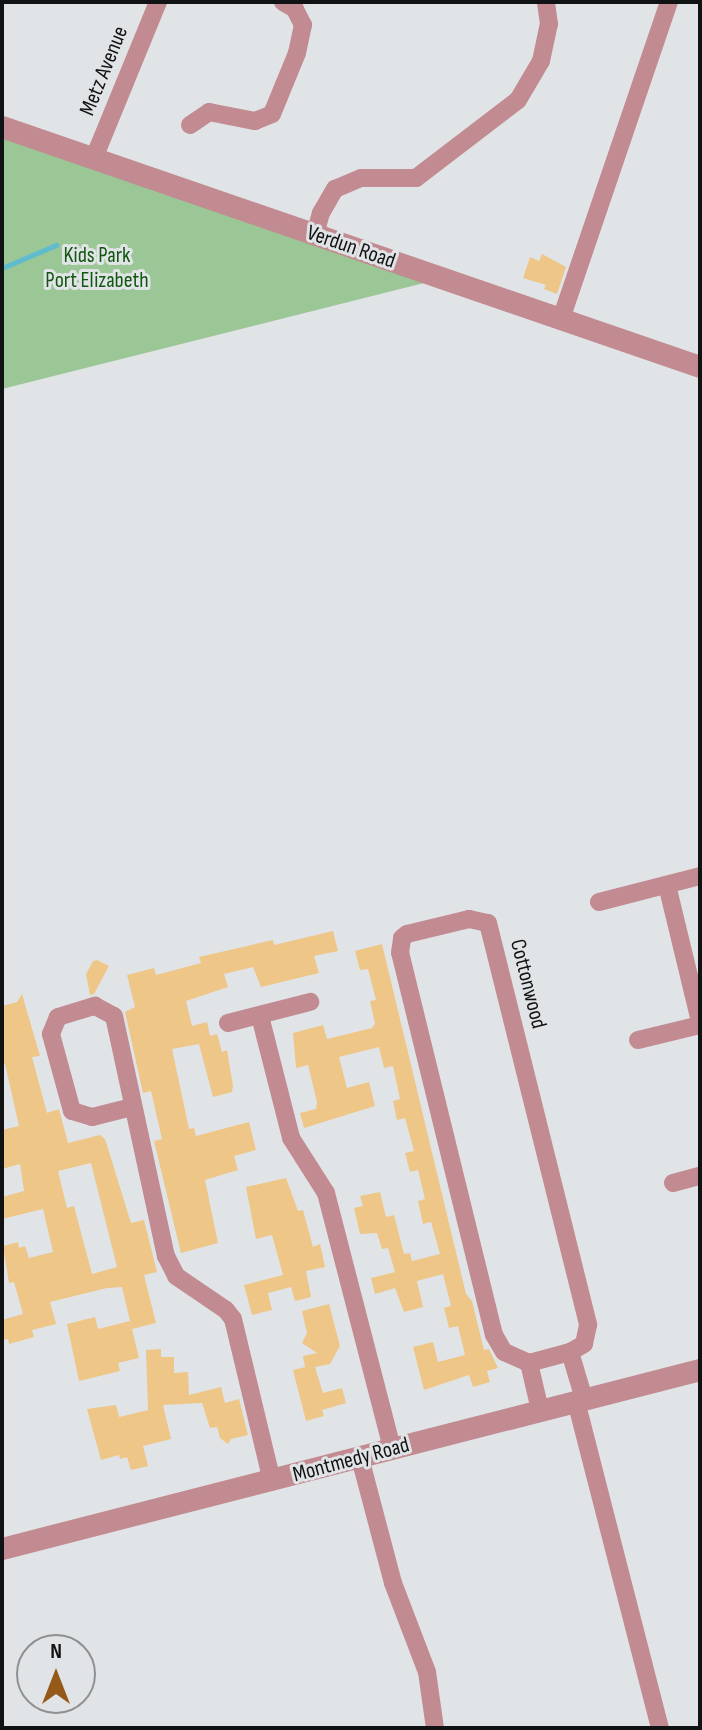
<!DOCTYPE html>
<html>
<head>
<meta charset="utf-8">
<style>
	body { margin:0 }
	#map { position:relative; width:702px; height:1730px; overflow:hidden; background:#e1e4e6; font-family:"Sofia Sans Condensed",sans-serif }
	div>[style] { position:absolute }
	.green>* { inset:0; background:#9bc696 }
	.stream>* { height:5px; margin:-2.5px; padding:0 2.5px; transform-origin:2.5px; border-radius:2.5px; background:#5ebccd }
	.building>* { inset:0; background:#eec687 }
	.minor>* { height:18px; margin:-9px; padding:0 9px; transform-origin:9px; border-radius:9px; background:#c28a91 }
	.tertiary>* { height:22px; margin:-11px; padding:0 11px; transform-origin:11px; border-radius:11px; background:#c28a91 }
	span { translate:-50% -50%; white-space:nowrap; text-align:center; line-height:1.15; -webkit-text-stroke:6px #e1e4e6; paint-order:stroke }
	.street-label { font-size:22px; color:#111213 }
	.park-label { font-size:22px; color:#12570f }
	.frame { position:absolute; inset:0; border:4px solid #111213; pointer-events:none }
	.north { position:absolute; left:16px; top:1634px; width:80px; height:80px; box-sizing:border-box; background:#e1e4e6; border:2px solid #8e9092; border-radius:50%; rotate:0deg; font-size:22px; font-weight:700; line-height:32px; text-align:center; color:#111213 }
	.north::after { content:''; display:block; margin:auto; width:28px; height:36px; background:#955a19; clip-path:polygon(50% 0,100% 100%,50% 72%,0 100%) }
</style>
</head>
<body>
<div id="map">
	<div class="green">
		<div style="clip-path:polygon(2px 134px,432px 281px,2px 389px)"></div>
	</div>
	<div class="stream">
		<div style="left:2px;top:268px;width:59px;rotate:-23.1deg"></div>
	</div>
	<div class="building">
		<div style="clip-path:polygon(542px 254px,566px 267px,557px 294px,544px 289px,546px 285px,523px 278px,530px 257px,539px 261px)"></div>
		<div style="clip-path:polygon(333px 931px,338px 951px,314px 956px,319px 973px,261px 987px,253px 967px,224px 974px,228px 987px,186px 1001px,192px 1026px,207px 1022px,210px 1036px,217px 1034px,222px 1052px,227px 1050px,233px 1086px,232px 1092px,213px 1097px,199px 1044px,172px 1049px,189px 1129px,194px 1128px,196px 1136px,249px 1122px,256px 1150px,234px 1156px,238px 1170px,205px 1180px,218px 1243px,181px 1253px,154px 1141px,162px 1139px,151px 1091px,143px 1093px,125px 1012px,135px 1007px,127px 975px,154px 968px,156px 975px,201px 963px,199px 957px,273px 940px,274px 945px)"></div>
		<div style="clip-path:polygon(382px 944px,466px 1294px,472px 1301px,484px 1350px,489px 1349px,498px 1368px,487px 1371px,490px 1382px,473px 1387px,469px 1375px,424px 1390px,413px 1347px,433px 1342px,438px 1362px,465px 1355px,458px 1326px,449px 1328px,444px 1308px,451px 1306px,443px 1274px,417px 1281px,423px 1307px,404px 1312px,395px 1288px,375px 1294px,371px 1278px,395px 1272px,388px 1248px,382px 1249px,377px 1233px,360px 1234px,354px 1208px,363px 1206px,360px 1196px,380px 1192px,386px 1217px,394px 1215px,404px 1254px,410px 1253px,412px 1261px,440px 1254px,431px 1222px,423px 1224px,418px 1201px,425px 1199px,418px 1170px,410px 1172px,405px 1153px,414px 1151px,405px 1118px,397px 1120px,393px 1101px,400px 1099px,393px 1066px,384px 1068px,379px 1047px,339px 1057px,347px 1088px,369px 1082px,375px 1106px,304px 1128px,300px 1113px,316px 1109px,317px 1102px,308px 1065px,296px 1068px,293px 1033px,323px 1025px,327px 1039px,372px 1028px,375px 1024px,370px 1001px,376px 1000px,368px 969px,360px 970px,355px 951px)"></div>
		<div style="clip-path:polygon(97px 960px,109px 966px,94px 994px,90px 995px,86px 974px,93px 961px)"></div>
		<div style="clip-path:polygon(evenodd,22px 994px,40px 1056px,32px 1057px,47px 1113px,59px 1109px,68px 1143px,100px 1135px,105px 1139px,131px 1223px,144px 1220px,157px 1272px,144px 1275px,156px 1323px,132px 1329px,122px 1287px,107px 1288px,50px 1302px,56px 1324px,32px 1330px,34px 1337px,9px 1344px,8px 1339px,2px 1340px,2px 1320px,23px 1314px,14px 1282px,9px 1283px,3px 1246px,18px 1242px,19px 1248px,25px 1246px,29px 1258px,53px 1252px,43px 1209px,2px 1219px,2px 1197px,24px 1191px,20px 1164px,2px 1169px,2px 1130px,19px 1126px,5px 1064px,2px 1065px,2px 1006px,17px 1002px,22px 994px,91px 1163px,117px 1267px,92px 1274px,74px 1206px,67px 1208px,58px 1171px,91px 1163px)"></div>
		<div style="clip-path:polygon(286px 1178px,298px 1211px,303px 1210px,313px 1247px,320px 1244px,325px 1267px,306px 1271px,311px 1297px,295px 1301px,291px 1287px,268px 1293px,272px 1310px,252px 1315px,244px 1285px,283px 1275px,272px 1235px,256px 1239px,246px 1187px)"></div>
		<div style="clip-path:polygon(329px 1304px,340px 1346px,330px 1364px,315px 1367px,323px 1393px,342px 1388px,346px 1403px,322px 1410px,324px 1416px,306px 1421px,293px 1370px,305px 1367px,303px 1356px,317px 1353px,302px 1343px,307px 1333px,302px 1311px)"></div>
		<div style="clip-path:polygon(95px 1317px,98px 1329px,130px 1321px,139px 1358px,118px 1363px,120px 1371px,79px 1381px,67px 1324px)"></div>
		<div style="clip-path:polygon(161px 1349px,161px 1357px,174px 1357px,174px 1373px,188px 1372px,189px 1395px,221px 1387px,225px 1403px,239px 1399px,248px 1435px,231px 1439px,228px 1444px,220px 1438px,217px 1427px,210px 1428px,202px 1403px,163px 1405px,171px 1439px,143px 1446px,148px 1466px,131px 1470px,127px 1457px,120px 1459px,119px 1455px,101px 1460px,87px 1409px,116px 1405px,119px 1417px,148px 1410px,146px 1350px)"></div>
	</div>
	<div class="minor">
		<div style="left:190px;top:125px;width:23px;rotate:-34deg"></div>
		<div style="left:209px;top:112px;width:47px;rotate:11.1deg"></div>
		<div style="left:255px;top:121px;width:18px;rotate:-22deg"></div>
		<div style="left:272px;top:114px;width:66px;rotate:-67.7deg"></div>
		<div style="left:297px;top:53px;width:29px;rotate:-78deg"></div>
		<div style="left:303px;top:25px;width:18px;rotate:-117deg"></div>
		<div style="left:295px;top:9px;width:14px;rotate:-150deg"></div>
		<div style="left:94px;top:158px;width:169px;rotate:-67.7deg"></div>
		<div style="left:315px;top:235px;width:23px;rotate:-75deg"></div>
		<div style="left:321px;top:213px;width:28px;rotate:-60deg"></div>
		<div style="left:335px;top:189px;width:28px;rotate:-23deg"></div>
		<div style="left:361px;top:178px;width:55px"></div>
		<div style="left:416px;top:178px;width:128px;rotate:-37.4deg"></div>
		<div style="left:518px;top:100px;width:45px;rotate:-59.5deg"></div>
		<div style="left:541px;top:61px;width:38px;rotate:-78deg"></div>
		<div style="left:549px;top:24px;width:22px;rotate:-98deg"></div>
		<div style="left:561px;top:319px;width:335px;rotate:-71.2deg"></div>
		<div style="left:667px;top:885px;width:140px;rotate:76.4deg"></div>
		<div style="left:599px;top:902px;width:104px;rotate:-14.4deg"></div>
		<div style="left:469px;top:919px;width:19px;rotate:12deg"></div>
		<div style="left:488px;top:923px;width:414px;rotate:76deg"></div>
		<div style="left:588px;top:1325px;width:19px;rotate:102deg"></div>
		<div style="left:584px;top:1344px;width:16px;rotate:150deg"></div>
		<div style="left:570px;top:1352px;width:42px;rotate:165deg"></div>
		<div style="left:529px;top:1363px;width:27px;rotate:-156deg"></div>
		<div style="left:504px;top:1352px;width:20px;rotate:-120deg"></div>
		<div style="left:494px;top:1335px;width:393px;rotate:-103.8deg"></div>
		<div style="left:400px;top:953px;width:15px;rotate:-82deg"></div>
		<div style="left:402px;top:938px;width:6px;rotate:-39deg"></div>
		<div style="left:407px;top:934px;width:64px;rotate:-13.6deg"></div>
		<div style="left:260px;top:1016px;width:126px;rotate:75.7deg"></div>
		<div style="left:291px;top:1138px;width:65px;rotate:57.5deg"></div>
		<div style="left:326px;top:1193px;width:264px;rotate:75.5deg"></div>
		<div style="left:228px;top:1023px;width:85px;rotate:-14.4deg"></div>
		<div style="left:638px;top:1040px;width:64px;rotate:-13.6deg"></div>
		<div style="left:132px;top:1107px;width:41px;rotate:166deg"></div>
		<div style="left:92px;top:1117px;width:21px;rotate:-163deg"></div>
		<div style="left:72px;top:1111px;width:80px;rotate:-105.3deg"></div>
		<div style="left:51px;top:1034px;width:18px;rotate:-68deg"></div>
		<div style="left:58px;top:1017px;width:39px;rotate:-17deg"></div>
		<div style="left:95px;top:1006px;width:21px;rotate:28deg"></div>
		<div style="left:114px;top:1016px;width:246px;rotate:77.8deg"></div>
		<div style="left:166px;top:1256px;width:22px;rotate:63deg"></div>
		<div style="left:176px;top:1276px;width:60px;rotate:34.2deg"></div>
		<div style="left:226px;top:1310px;width:11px;rotate:52deg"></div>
		<div style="left:233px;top:1319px;width:167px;rotate:76.5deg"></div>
		<div style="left:673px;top:1183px;width:28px;rotate:-15deg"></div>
		<div style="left:570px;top:1352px;width:49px;rotate:73.4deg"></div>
		<div style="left:529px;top:1363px;width:48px;rotate:76.8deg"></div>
		<div style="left:576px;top:1401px;width:338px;rotate:75.6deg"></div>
		<div style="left:360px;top:1458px;width:129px;rotate:75.2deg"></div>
		<div style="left:393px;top:1583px;width:95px;rotate:69.1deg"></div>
		<div style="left:427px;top:1672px;width:57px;rotate:81.9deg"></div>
	</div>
	<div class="tertiary">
		<div style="left:2px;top:127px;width:738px;rotate:18.97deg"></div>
		<div style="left:2px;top:1549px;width:721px;rotate:-14.38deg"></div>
	</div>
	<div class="street-label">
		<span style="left:104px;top:71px;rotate:-68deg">Metz Avenue</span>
		<span style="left:351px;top:247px;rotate:19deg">Verdun Road</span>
		<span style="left:528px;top:984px;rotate:76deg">Cottonwood</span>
		<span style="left:351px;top:1460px;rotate:-15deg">Montmedy Road</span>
	</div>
	<div class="park-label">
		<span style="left:97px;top:268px">Kids Park<br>Port Elizabeth</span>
	</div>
	<div class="frame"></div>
	<div class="north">N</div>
</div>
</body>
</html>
